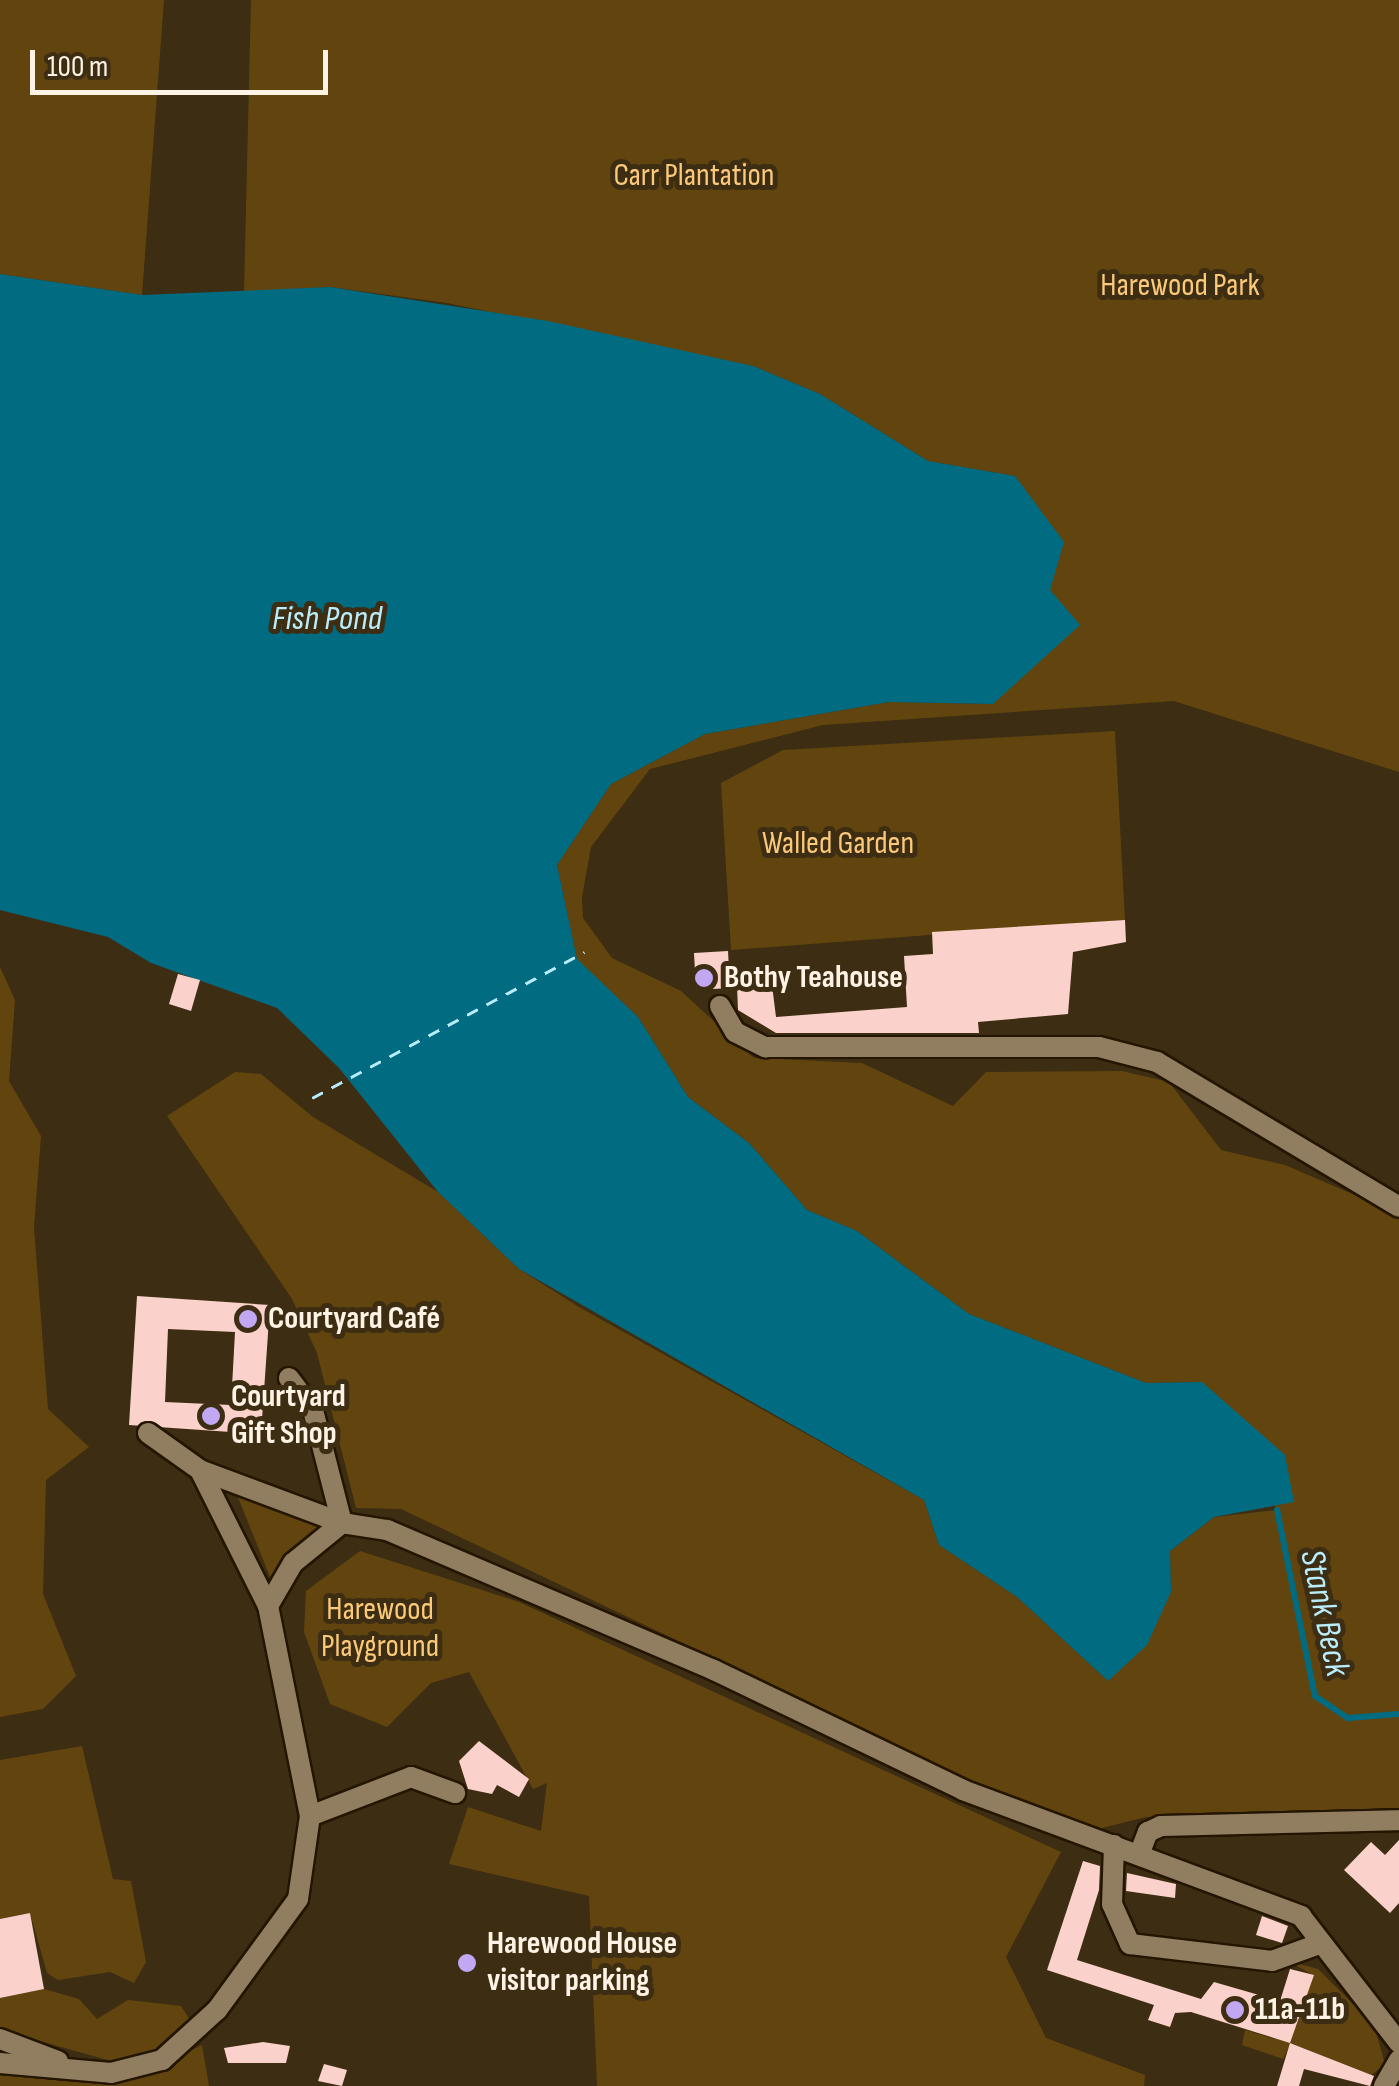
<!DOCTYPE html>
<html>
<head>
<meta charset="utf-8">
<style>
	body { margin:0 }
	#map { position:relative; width:1399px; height:2086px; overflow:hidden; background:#3d2d12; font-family:"Sofia Sans Condensed",sans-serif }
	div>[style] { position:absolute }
	.green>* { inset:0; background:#62450e }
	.water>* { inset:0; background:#006b81 }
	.stream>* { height:6px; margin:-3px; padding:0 3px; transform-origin:3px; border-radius:3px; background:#006b81 }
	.ferry>* { height:2.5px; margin-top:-1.25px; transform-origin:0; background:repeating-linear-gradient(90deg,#baedfc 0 12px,transparent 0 22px) }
	.building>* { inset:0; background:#fbd2cb }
	.roads { filter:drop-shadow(2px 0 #241500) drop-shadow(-2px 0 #241500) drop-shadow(0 2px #241500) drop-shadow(0 -2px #241500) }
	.minor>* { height:20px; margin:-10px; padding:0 10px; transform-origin:10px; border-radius:10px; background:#917e61 }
	.dots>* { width:28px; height:28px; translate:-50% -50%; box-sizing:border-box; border:5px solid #3d2d12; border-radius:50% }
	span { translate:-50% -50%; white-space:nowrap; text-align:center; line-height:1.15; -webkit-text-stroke:10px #3d2d12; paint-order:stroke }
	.park-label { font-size:32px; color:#fbc97a }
	.poi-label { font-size:32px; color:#fef3e4; font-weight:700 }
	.left { translate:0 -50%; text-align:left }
	.water-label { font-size:35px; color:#baedfc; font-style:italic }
	.scale { position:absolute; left:30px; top:50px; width:298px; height:45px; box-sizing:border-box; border:5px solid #fef3e4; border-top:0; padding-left:12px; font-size:30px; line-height:35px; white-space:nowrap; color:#fef3e4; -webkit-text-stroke:8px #3d2d12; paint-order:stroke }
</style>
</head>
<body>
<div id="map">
	<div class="green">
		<div style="clip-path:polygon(0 0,164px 0,142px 295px,0 274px)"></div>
		<div style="clip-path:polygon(251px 0,1399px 0,1399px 772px,1174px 701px,823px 725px,650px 769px,591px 847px,582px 897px,583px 918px,612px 958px,681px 991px,754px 1058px,862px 1063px,953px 1106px,986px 1072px,1122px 1071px,1169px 1082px,1221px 1150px,1285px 1165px,1399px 1214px,1399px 1811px,1146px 1817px,1082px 1833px,401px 1509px,356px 1508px,317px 1353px,292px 1299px,167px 1116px,235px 1072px,261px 1074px,313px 1117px,438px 1192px,519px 1269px,579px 1307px,924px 1500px,939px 1545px,1017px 1597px,1108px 1681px,1171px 1592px,1170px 1551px,1214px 1517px,1277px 1510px,1202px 1382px,1146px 1383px,969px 1314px,857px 1231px,807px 1210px,749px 1143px,688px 1097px,638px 1017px,577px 960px,557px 865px,611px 784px,705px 734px,889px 702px,993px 704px,1050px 590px,1015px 476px,928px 461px,820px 394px,753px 366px,447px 303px,330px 287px,244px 292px)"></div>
		<div style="clip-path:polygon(1115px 731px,1125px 920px,731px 950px,721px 783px,783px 750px)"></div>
		<div style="clip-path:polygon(0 967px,15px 1000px,9px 1081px,41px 1136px,34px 1227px,48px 1409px,89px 1447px,46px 1480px,43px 1594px,76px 1676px,43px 1709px,0 1717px)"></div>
		<div style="clip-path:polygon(235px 1490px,325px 1528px,299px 1544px,273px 1584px)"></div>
		<div style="clip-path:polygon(360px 1551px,519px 1602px,1061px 1852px,1006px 1957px,1046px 2038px,1145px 2075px,1144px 2086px,597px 2086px,589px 1896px,449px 1864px,468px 1807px,541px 1831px,547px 1783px,533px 1789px,469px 1672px,431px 1683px,387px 1727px,330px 1704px,304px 1632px,306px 1591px)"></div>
		<div style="clip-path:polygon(82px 1746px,113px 1879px,131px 1881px,146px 1962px,134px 1983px,110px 1972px,58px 1980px,47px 1973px,30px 1913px,0 1919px,0 1760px)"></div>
		<div style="clip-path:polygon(1288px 1961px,1318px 1969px,1374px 2025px,1385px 2064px,1371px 2075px,1291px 2043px,1283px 2059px,1242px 2045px,1245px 2030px,1275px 2039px,1280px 2024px,1296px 2027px,1313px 1975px)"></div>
		<div style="clip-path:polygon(44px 1989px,79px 1999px,97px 2019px,128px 2000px,181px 2006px,192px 2023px,159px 2051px,115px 2062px,0 2030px,0 1998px)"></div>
		<div style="clip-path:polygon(202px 2045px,209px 2086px,0 2086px,0 2071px,138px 2077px)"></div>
	</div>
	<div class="water">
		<div style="clip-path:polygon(0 274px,142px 295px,330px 287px,548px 321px,753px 366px,820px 394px,928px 461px,1015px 476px,1064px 542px,1050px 590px,1080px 625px,993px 704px,889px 702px,705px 734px,611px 784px,557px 865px,577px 959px,638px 1017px,688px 1097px,749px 1143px,807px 1210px,857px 1231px,969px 1314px,1146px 1383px,1202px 1382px,1285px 1455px,1294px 1502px,1214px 1517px,1170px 1551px,1171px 1592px,1147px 1645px,1108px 1681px,1017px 1597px,939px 1545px,924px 1500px,519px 1269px,438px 1192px,339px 1068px,277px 1008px,151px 963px,108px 937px,0 910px)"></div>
	</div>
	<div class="stream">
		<div style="left:1277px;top:1510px;width:190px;rotate:78.5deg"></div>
		<div style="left:1315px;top:1696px;width:40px;rotate:34deg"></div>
		<div style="left:1348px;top:1718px;width:51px;rotate:-4.5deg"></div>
	</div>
	<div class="ferry">
		<div style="left:312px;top:1098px;width:309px;rotate:-28.2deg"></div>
	</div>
	<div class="building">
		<div style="clip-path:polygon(1125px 920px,1126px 942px,1073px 952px,1068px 1014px,978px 1022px,979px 1033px,776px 1033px,738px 1010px,737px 986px,772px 985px,776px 1017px,907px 1007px,904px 956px,933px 954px,932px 932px)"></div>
		<div style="clip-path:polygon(728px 951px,730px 988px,696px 990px,694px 953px)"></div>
		<div style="clip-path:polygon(178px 974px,200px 980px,191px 1011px,169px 1004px)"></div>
		<div style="clip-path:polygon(evenodd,137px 1296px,270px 1305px,261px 1434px,129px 1425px,137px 1296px,168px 1329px,235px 1332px,231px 1405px,165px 1402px,168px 1329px)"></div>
		<div style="clip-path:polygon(479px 1741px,529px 1779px,519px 1797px,497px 1785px,492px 1794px,468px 1789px,459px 1761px)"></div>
		<div style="clip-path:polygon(1399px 1840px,1399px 1903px,1390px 1913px,1344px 1870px,1371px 1842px,1385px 1855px)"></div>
		<div style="clip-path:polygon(1083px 1861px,1100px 1866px,1099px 1890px,1077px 1960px,1201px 1999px,1214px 1982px,1280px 2001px,1290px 1969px,1314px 1975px,1290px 2043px,1374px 2076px,1370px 2086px,1304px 2069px,1299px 2086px,1277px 2086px,1290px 2043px,1191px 2012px,1175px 2013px,1170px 2027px,1148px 2020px,1154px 2005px,1047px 1970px)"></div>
		<div style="clip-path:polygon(1127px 1873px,1176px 1884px,1175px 1898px,1126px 1891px)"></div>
		<div style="clip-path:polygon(30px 1913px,44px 1989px,0 1998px,0 1919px)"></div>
		<div style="clip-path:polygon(1262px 1916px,1288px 1926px,1282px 1943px,1256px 1935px)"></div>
		<div style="clip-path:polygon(263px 2042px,290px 2046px,286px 2063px,228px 2063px,224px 2048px)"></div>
		<div style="clip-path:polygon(324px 2064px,347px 2070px,342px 2086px,318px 2081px)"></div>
	</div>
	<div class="roads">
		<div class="minor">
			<div style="left:720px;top:1006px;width:30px;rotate:60deg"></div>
			<div style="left:735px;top:1032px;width:34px;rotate:27deg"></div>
			<div style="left:765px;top:1047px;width:334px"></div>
			<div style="left:1099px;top:1047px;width:60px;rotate:14.5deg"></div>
			<div style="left:1157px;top:1062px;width:282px;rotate:30.9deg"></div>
			<div style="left:148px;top:1433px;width:64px;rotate:35.4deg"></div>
			<div style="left:200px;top:1470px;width:152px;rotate:63.4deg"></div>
			<div style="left:200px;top:1470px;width:152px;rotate:20.5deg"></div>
			<div style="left:342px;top:1523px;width:117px;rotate:-104.4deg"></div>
			<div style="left:313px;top:1410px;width:40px;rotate:-127deg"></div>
			<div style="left:310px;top:1816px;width:108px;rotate:-21.1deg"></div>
			<div style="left:411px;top:1777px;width:47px;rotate:20deg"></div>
			<div style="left:1114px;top:1845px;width:59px;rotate:91.9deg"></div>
			<div style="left:1112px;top:1904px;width:44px;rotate:65.8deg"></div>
			<div style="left:1130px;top:1944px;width:143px;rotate:6.8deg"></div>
			<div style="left:1272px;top:1961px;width:50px;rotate:-19.9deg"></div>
			<div style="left:1139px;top:1855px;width:25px;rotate:-69deg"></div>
			<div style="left:1148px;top:1832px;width:14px;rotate:-25deg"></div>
			<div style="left:1161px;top:1826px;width:238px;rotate:-1.4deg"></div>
			<div style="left:0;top:2039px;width:62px;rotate:20.8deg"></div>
			<div style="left:0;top:2063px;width:111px;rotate:5.1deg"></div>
			<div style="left:111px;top:2073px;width:53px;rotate:-14.3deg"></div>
			<div style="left:162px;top:2060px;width:74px;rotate:-42.3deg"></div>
			<div style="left:217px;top:2010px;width:137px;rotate:-53.9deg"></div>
			<div style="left:298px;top:1899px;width:84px;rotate:-81.8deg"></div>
			<div style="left:310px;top:1816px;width:214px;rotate:-101.3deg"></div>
			<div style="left:268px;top:1606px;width:50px;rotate:-59.8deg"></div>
			<div style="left:293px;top:1563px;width:63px;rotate:-39.2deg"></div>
			<div style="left:342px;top:1523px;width:46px;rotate:8.8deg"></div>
			<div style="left:387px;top:1530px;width:356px;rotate:23.2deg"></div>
			<div style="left:714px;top:1670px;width:276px;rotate:25.7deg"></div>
			<div style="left:963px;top:1790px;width:361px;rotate:20.4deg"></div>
			<div style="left:1301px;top:1916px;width:160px;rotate:52.3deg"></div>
			<div style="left:1384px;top:2086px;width:30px;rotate:-60deg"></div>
		</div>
	</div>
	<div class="dots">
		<div style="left:704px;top:978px;background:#c2a7f2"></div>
		<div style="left:248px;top:1319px;background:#c2a7f2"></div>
		<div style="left:211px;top:1416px;background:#c2a7f2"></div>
		<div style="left:467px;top:1963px;background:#c2a7f2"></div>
		<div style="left:1235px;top:2010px;background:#c2a7f2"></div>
	</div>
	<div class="park-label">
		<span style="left:694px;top:176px">Carr Plantation</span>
		<span style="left:1180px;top:286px">Harewood Park</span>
		<span style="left:838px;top:844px">Walled Garden</span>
		<span style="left:380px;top:1629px">Harewood<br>Playground</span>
	</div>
	<div class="poi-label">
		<span class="left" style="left:724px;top:978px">Bothy Teahouse</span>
		<span class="left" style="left:268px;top:1319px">Courtyard Café</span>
		<span class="left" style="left:231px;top:1416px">Courtyard<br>Gift Shop</span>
		<span class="left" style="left:487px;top:1963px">Harewood House<br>visitor parking</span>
		<span class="left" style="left:1255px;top:2010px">11a-11b</span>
	</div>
	<div class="water-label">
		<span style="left:327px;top:619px">Fish Pond</span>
		<span style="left:1324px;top:1613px;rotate:78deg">Stank Beck</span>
	</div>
	<div class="scale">100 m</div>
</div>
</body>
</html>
